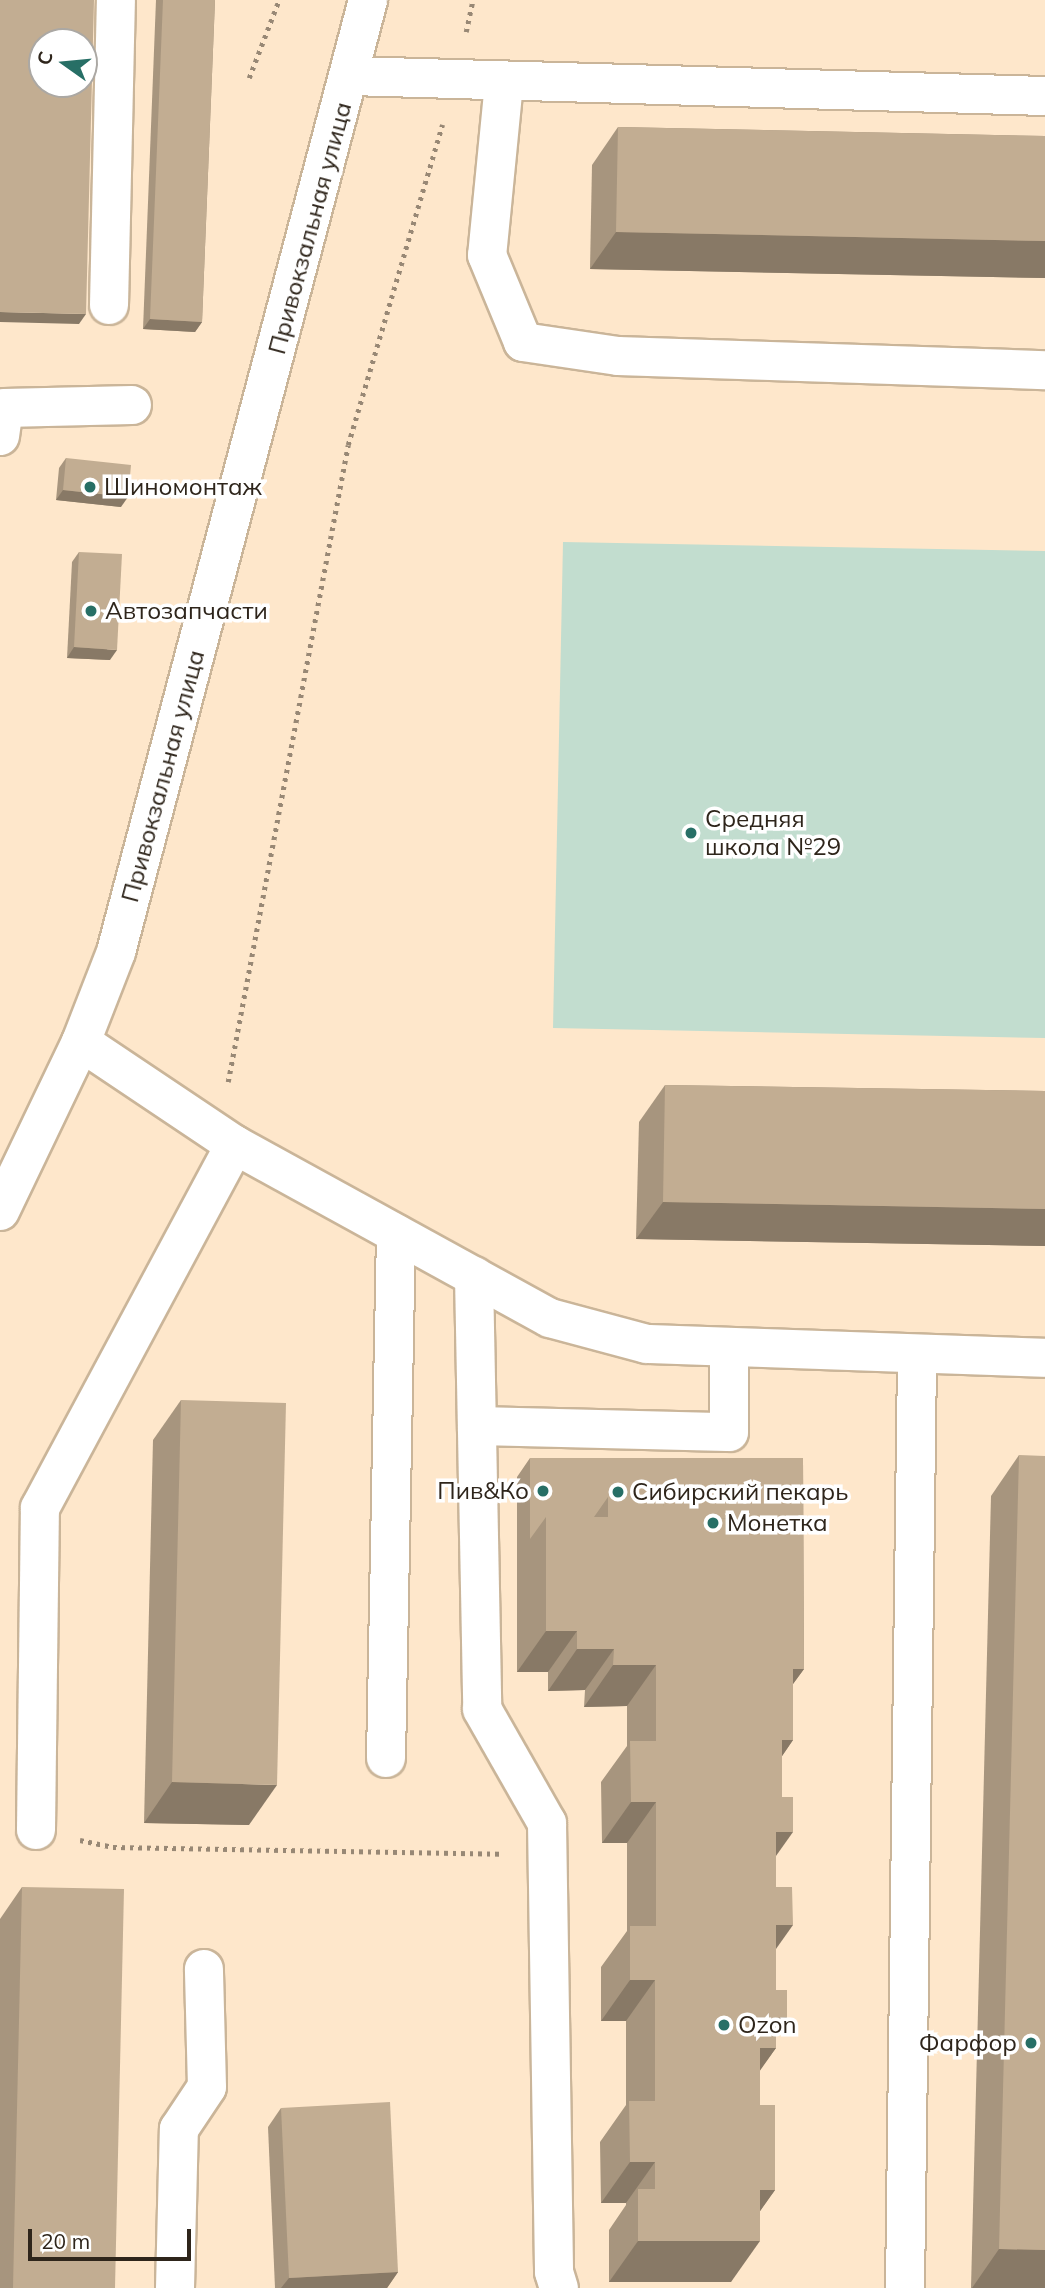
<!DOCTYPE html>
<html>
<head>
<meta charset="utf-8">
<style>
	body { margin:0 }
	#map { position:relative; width:1045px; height:2288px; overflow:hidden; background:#fee7cb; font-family:Mulish,sans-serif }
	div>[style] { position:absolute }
	.green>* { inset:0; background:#c2ddcf }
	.path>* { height:4.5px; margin-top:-2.25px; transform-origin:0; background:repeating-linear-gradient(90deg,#988875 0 3.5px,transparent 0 8.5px) }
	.roads { filter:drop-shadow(2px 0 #cab599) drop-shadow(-2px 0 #cab599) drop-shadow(0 2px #cab599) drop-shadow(0 -2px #cab599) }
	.minor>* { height:38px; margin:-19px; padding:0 19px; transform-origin:19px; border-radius:19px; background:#fff }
	.wall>* { inset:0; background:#a7957e }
	.shaded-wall>* { inset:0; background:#887966 }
	.building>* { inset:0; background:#c2ad92 }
	.dots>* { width:19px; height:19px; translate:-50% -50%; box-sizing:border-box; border:4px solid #fff; border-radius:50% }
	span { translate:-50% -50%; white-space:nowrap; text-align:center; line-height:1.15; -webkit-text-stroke:7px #fff; paint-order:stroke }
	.street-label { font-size:24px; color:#2e251b }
	.poi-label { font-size:24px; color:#2e251b }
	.left { translate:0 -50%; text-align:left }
	.right { translate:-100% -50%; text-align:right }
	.north { position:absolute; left:28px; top:28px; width:70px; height:70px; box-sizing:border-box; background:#fff; border:2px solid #aba8a4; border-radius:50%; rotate:285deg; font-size:19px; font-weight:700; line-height:28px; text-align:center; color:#2e251b }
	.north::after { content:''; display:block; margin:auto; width:24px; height:32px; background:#276f66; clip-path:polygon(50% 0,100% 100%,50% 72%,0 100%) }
	.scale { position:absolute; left:28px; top:2229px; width:163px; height:32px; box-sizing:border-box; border:4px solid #2e251b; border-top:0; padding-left:9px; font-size:21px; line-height:24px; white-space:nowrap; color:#2e251b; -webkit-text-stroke:5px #fff; paint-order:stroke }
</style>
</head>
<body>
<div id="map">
	<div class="green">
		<div style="clip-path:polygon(563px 542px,1045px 551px,1045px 1038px,553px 1028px)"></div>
	</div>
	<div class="path">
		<div style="left:466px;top:32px;width:33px;rotate:-78deg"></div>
		<div style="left:249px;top:78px;width:84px;rotate:-69deg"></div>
		<div style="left:228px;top:1082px;width:648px;rotate:-79.33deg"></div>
		<div style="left:348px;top:445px;width:334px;rotate:-73.6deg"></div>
		<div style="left:80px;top:1840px;width:34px;rotate:12deg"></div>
		<div style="left:113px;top:1847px;width:388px;rotate:1deg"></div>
	</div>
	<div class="roads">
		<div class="minor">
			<div style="left:351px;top:76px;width:694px;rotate:1.65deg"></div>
			<div style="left:504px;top:83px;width:173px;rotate:95.6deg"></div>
			<div style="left:487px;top:255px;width:94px;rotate:67.5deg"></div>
			<div style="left:523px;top:342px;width:96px;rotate:8.4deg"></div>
			<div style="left:618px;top:356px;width:427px;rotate:1.9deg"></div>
			<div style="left:109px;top:305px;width:305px;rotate:-88.7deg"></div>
			<div style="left:0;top:436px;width:28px;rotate:-82deg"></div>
			<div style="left:4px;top:408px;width:128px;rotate:-1.3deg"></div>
			<div style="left:81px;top:1042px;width:185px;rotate:33.8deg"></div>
			<div style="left:235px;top:1145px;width:359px;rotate:28.8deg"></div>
			<div style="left:550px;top:1318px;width:100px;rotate:15deg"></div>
			<div style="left:647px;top:1344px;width:398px;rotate:2deg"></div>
			<div style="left:0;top:1211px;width:187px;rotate:-64.4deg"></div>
			<div style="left:81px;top:1042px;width:97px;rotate:-68.7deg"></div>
			<div style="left:116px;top:952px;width:985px;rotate:-75.17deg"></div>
			<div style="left:474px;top:1276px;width:433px;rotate:88.9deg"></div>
			<div style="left:482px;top:1709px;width:131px;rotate:60.3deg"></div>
			<div style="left:547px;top:1823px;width:449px;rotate:89.1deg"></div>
			<div style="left:554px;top:2272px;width:17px;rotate:73deg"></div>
			<div style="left:477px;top:1426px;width:252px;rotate:1.4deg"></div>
			<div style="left:729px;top:1432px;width:85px;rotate:-90deg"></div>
			<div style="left:386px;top:1758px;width:524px;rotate:-88.91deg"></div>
			<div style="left:36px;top:1830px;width:322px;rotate:-89.3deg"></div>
			<div style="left:40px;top:1508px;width:412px;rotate:-61.8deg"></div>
			<div style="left:175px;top:2288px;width:159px;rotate:-88.6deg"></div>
			<div style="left:179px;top:2129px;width:50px;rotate:-56.3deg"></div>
			<div style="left:207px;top:2087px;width:118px;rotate:-91.5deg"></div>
			<div style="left:905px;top:2288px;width:934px;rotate:-89.26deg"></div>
		</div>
	</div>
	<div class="wall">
		<div style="clip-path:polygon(156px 0,215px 0,202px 322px,195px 332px,143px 329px)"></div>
		<div style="clip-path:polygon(618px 127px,1045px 136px,1045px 278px,590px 269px,592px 165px)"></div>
		<div style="clip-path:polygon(66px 458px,121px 507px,56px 500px,59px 468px)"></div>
		<div style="clip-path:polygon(79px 552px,110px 660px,67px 658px,72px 562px)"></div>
		<div style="clip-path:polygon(665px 1085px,1045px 1091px,1045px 1246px,636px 1239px,639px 1122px)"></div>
		<div style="clip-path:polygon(181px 1400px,249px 1825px,144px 1823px,153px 1440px)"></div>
		<div style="clip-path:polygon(1019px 1455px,1045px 2288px,971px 2288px,991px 1496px)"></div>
		<div style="clip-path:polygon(530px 1458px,803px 1458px,804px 1669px,793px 1684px,793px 1740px,782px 1756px,776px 1856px,776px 1990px,787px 2017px,776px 2034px,776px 2048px,760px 2069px,760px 2105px,775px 2190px,760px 2211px,731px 2282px,609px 2282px,609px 2230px,626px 2205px,626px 2203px,601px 2203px,600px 2142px,626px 2105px,626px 2021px,601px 2021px,601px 1967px,627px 1931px,627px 1843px,602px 1843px,601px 1782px,627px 1746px,627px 1706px,584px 1707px,585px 1690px,548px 1691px,548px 1672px,517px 1672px,517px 1477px)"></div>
		<div style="clip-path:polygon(22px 1887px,115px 2288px,0 2288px,0 1919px)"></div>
		<div style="clip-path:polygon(281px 2108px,398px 2272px,387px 2288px,275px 2288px,268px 2127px)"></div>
	</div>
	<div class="shaded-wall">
		<div style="clip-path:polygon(616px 232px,1045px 241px,1045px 278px,590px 269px)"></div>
		<div style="clip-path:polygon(0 312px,86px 314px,79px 324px,0 322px)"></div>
		<div style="clip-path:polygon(150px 319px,202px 322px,195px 332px,143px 329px)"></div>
		<div style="clip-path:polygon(63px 490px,128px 497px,121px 507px,56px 500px)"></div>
		<div style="clip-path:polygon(74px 647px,117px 650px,110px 660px,67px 658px)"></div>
		<div style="clip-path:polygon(663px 1202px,1045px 1209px,1045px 1246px,636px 1239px)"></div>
		<div style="clip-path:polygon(546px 1631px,577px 1631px,548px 1672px,517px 1672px)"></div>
		<div style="clip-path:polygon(577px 1649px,614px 1649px,585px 1690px,548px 1691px)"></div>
		<div style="clip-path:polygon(613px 1665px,656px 1665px,627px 1706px,584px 1707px)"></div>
		<div style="clip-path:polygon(724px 1669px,804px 1669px,790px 1688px)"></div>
		<div style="clip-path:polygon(782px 1740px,793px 1740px,765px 1781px)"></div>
		<div style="clip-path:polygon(172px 1782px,277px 1785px,249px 1825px,144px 1823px)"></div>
		<div style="clip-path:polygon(631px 1802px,656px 1802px,627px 1843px,602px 1843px)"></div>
		<div style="clip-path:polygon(776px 1832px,793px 1832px,764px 1873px)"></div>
		<div style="clip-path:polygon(776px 1925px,793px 1925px,764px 1966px)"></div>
		<div style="clip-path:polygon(630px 1980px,655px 1980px,626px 2021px,601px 2021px)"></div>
		<div style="clip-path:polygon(787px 2017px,766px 2048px,776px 2048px,747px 2089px,732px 2089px,776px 2018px)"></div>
		<div style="clip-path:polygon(630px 2162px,655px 2162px,626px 2203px,601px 2203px)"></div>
		<div style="clip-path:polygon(760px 2190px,775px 2190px,746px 2231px)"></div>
		<div style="clip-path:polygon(638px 2241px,760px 2241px,731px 2282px,609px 2282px)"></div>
		<div style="clip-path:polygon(999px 2249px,1045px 2250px,1045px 2288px,972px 2288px)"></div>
		<div style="clip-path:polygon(398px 2272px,387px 2288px,281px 2288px,289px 2278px)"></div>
	</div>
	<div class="building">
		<div style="clip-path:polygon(evenodd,0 0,94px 0,86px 314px,0 312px,0 0,42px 42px,84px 42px,84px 84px,42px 84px,42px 42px)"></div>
		<div style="clip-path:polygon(163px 0,215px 0,202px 322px,150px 319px)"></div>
		<div style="clip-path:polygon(618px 127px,1045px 136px,1045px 241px,616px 232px)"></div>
		<div style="clip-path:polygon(66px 458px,131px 465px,128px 497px,63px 490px)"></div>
		<div style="clip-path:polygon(79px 552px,122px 554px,117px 650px,74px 647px)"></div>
		<div style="clip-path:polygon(665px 1085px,1045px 1091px,1045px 1209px,663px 1202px)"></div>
		<div style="clip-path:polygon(181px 1400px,286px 1403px,277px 1785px,172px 1782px)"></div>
		<div style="clip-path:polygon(1019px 1455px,1045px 1456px,1045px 2250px,999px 2249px)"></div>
		<div style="clip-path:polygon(530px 1458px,803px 1458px,804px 1669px,793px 1669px,793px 1647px,740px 1647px,740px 1518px,710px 1519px,710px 1507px,663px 1507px,664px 1497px,608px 1497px,594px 1517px,546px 1517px,530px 1539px)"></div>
		<div style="clip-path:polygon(608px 1497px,664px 1497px,663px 1507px,710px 1507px,710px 1519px,740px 1518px,740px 1647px,793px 1647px,793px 1740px,782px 1740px,782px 1797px,793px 1797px,793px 1832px,776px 1832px,776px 1887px,792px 1887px,793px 1925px,776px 1925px,776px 1990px,787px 1990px,787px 2017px,776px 2018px,776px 2048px,760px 2048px,760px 2105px,775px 2105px,775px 2190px,760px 2190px,760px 2241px,638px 2241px,638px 2189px,655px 2189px,655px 2162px,630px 2162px,629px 2101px,655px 2101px,655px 1980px,630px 1980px,630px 1926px,656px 1926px,656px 1802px,631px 1802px,630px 1741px,656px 1741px,656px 1665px,613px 1665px,614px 1649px,577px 1649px,577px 1631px,546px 1631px,546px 1517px,608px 1517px)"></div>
		<div style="clip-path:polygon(22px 1887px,124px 1889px,115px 2288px,13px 2288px)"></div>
		<div style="clip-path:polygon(390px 2102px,398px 2272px,289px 2278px,281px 2108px)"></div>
	</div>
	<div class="dots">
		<div style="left:90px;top:487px;background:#276f66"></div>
		<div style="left:91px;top:611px;background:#276f66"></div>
		<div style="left:691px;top:833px;background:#276f66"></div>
		<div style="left:543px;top:1491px;background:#276f66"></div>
		<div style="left:618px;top:1492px;background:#276f66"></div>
		<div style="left:713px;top:1523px;background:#276f66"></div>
		<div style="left:724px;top:2025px;background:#276f66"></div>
		<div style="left:1031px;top:2043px;background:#276f66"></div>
	</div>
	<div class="street-label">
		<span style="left:310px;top:228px;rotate:-75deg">Привокзальная улица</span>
		<span style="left:163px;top:776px;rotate:-75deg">Привокзальная улица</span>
	</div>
	<div class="poi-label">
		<span class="left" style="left:104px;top:487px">Шиномонтаж</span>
		<span class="left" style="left:105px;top:611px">Автозапчасти</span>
		<span class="left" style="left:705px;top:833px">Средняя<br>школа №29</span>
		<span class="right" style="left:529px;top:1491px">Пив&amp;Ко</span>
		<span class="left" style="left:632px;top:1492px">Сибирский пекарь</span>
		<span class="left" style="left:727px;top:1523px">Монетка</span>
		<span class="left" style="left:738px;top:2025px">Ozon</span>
		<span class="right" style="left:1017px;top:2043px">Фарфор</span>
	</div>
	<div class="north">С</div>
	<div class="scale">20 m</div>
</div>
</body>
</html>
